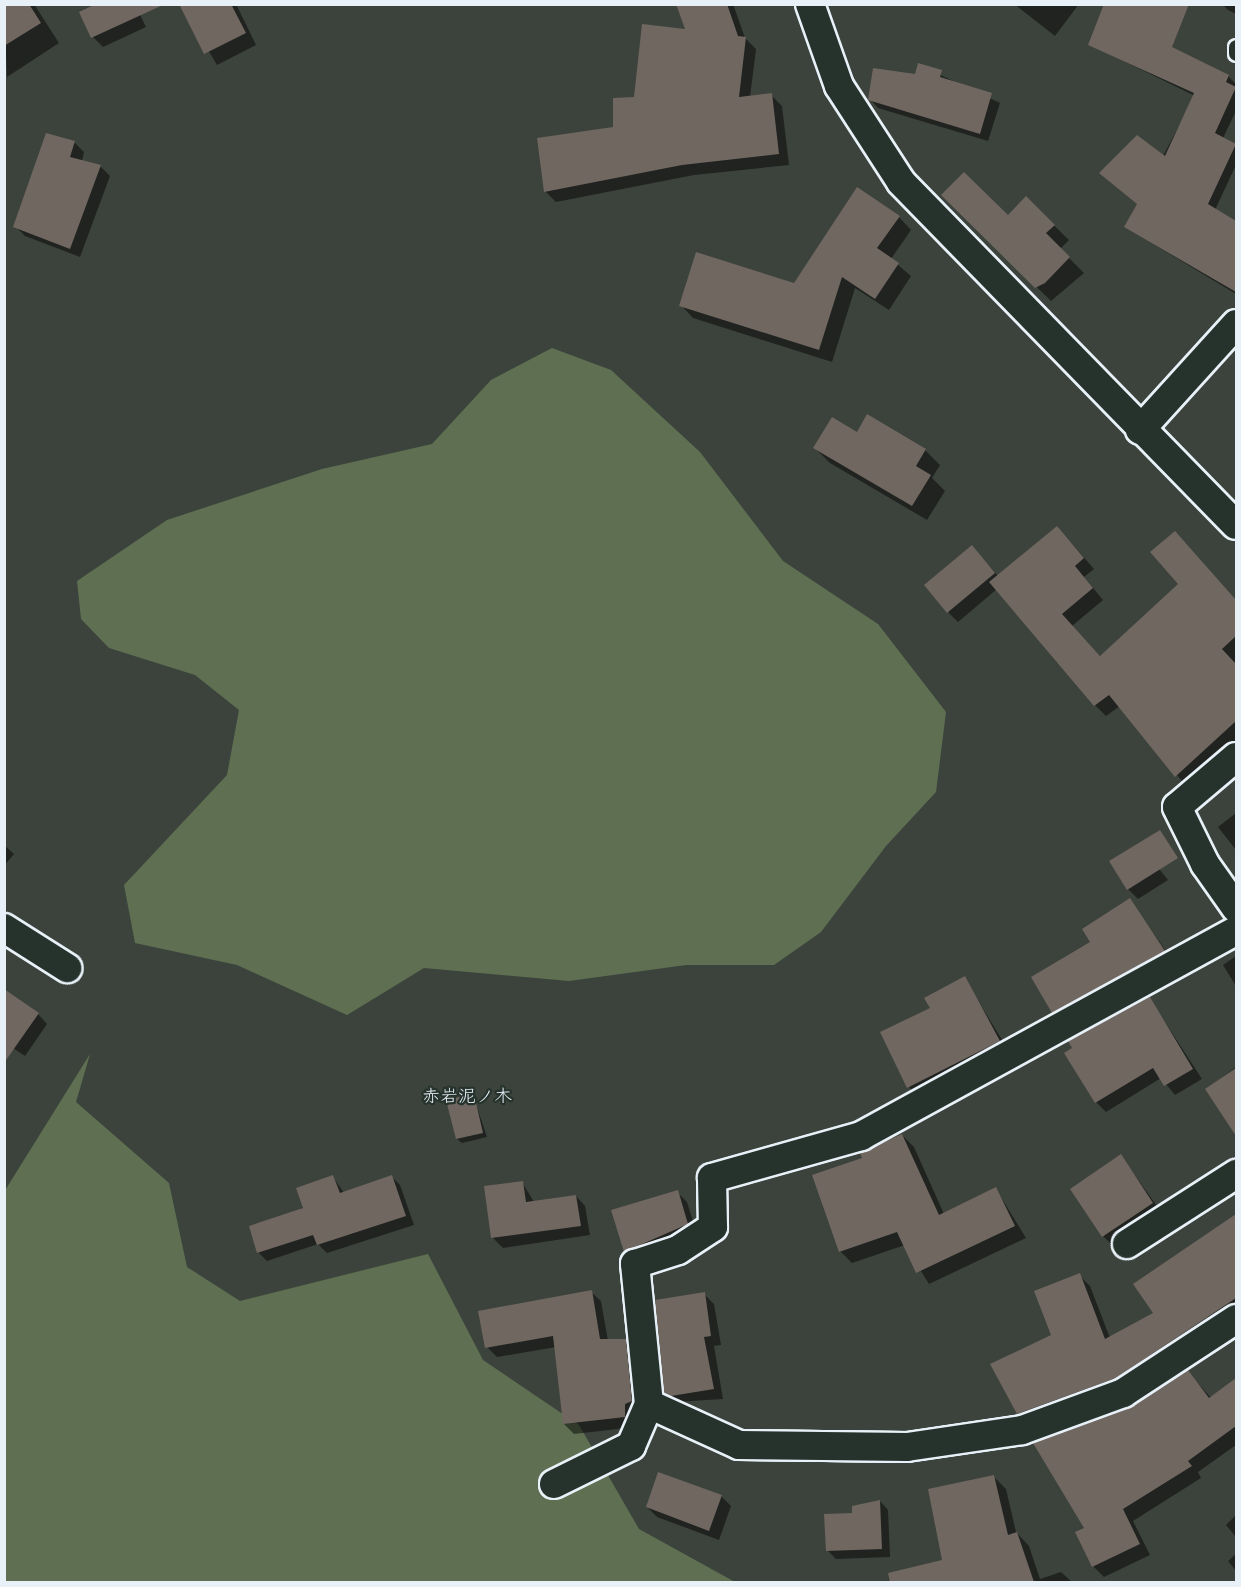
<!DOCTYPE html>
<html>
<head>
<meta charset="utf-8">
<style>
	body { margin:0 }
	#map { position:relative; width:1241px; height:1587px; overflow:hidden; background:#3c433c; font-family:"Playpen Sans","Klee One",sans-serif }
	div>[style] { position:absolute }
	.green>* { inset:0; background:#5f7052 }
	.shadow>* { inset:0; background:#0007 }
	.building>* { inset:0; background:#706760 }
	.roads { filter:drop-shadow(2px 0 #e8f1f8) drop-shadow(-2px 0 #e8f1f8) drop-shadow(0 2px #e8f1f8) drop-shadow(0 -2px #e8f1f8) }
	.service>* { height:15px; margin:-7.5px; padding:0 7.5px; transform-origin:7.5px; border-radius:7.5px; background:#26332d }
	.minor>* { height:28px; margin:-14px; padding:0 14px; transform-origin:14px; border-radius:14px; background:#26332d }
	span { translate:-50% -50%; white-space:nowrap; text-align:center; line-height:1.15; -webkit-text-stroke:4.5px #26332d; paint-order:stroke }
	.quarter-label { font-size:18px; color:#e8f1f8 }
	.frame { position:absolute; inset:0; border:6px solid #e8f1f8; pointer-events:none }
</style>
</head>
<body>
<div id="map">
	<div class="green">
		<div style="clip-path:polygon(552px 348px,611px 370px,700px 452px,783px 561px,878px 624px,946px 712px,936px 792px,886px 846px,821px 932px,774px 965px,686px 965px,569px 981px,424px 968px,347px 1015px,237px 965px,135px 943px,124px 885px,227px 775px,239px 710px,195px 675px,109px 648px,81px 619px,77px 581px,167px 520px,322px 469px,432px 444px,491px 380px)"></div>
		<div style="clip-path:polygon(90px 1054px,76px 1102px,169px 1183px,187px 1267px,240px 1301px,428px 1254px,483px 1360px,579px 1425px,639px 1529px,735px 1582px,5px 1582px,4px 1192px)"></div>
	</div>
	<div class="shadow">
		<div style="clip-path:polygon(4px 4px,34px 4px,59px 43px,7px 77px)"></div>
		<div style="clip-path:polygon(135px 4px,146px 27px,103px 47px,93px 37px)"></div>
		<div style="clip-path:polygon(181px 4px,236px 4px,256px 45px,217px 65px)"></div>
		<div style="clip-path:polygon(677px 4px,733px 4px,745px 38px,756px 49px,750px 97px,771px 95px,782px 106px,789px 165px,694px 175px,556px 202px,545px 191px,615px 129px,687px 31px)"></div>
		<div style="clip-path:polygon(1014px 4px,1079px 4px,1055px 36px)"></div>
		<div style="clip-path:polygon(1222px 4px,1236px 4px,1236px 14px,1228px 10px)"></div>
		<div style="clip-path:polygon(1089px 44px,1228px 76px,1236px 84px,1236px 111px,1223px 138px,1236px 145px,1236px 165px,1215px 210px,1236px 223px,1236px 294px,1125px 227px,1195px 96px)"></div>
		<div style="clip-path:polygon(919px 65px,1000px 103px,988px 141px,878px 108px,870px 99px,916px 76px)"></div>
		<div style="clip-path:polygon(74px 142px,84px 152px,82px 161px,100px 166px,110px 176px,80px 257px,25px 236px,15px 226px)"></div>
		<div style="clip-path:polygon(943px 195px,1008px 217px,1026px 198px,1069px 240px,1060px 249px,1084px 273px,1051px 301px)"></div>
		<div style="clip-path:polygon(899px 217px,911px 230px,891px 259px,911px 276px,889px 310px,855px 288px,832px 362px,693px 318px,681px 305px,794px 285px)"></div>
		<div style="clip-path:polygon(857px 434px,925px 450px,940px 465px,932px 478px,945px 491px,927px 520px,830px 463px,815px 448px)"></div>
		<div style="clip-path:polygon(1067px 538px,1094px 569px,1084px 577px,1103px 600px,1072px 626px,1101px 657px,1180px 584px,1185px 544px,1236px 601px,1236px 744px,1187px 787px,1120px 706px,1106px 716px,1095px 705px,997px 589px,958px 622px,948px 612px,972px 547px,998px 576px)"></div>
		<div style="clip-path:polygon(1236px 813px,1236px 850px,1218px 827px)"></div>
		<div style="clip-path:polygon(4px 845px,14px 854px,4px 866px)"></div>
		<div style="clip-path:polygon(1148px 855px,1168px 880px,1138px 899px,1128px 889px)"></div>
		<div style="clip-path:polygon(1130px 900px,1173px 961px,1063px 1022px,1053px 1012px,1092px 943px)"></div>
		<div style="clip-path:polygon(1236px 956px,1236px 986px,1223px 965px)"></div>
		<div style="clip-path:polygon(964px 978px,1009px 1051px,919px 1097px,909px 1087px,932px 1008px)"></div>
		<div style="clip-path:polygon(1150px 999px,1202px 1079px,1175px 1095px,1161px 1078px,1106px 1112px,1096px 1102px)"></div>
		<div style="clip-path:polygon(38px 1014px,47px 1024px,25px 1056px,4px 1042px)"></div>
		<div style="clip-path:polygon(1236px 1067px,1236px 1133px,1207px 1089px)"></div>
		<div style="clip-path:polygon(473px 1095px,487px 1137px,462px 1143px,457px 1139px)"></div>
		<div style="clip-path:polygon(902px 1135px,914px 1147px,944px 1214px,996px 1189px,1026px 1238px,929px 1284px,905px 1245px,852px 1263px,840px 1251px,864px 1159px)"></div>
		<div style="clip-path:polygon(1121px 1156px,1162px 1213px,1113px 1246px,1103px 1236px)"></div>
		<div style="clip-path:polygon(391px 1176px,400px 1185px,414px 1225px,327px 1253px,318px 1244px,267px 1261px,258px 1252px,333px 1177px,344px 1193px)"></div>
		<div style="clip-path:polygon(522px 1182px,534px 1202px,576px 1196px,585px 1206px,590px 1235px,503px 1248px,493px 1238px)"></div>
		<div style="clip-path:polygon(677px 1192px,687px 1202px,697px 1234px,636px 1261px,626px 1251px)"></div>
		<div style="clip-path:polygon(1236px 1215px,1236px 1316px,1127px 1389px,1030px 1424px,1019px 1413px,1079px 1275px,1090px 1286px,1110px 1338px,1155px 1314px,1135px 1284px)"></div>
		<div style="clip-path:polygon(591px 1292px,601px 1301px,608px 1341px,625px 1340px,635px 1350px,635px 1427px,574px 1434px,564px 1424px,556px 1347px,497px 1357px,487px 1347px)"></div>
		<div style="clip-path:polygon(704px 1294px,714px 1304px,721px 1345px,714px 1346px,723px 1399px,676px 1402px,666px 1392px)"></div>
		<div style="clip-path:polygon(1188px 1372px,1211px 1398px,1236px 1379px,1236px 1445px,1198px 1472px,1201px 1478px,1133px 1521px,1150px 1555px,1104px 1577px,1093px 1566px,1086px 1528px,1130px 1410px)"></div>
		<div style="clip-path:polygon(993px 1476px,1006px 1489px,1016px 1532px,1029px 1546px,1040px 1579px,1061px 1572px,1072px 1582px,900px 1582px,898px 1572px,944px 1561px)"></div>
		<div style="clip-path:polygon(721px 1496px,731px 1506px,719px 1540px,657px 1517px,647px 1507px)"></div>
		<div style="clip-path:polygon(880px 1501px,888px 1510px,890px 1557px,836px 1559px,827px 1550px,854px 1515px)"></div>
		<div style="clip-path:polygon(1236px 1515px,1236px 1537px,1226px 1525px)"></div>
		<div style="clip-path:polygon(1236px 1554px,1236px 1571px,1228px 1561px)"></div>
	</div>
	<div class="building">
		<div style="clip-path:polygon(4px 4px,29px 4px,41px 23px,4px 46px)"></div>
		<div style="clip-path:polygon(96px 4px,165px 4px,91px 38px,79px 12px)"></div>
		<div style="clip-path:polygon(179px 4px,231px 4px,246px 33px,204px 54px)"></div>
		<div style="clip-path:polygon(676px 4px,727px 4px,738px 36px,746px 37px,739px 97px,772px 93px,779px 154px,682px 165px,544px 192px,537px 138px,613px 127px,613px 98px,634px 97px,642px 24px,685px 29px)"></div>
		<div style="clip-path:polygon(1104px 4px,1189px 4px,1172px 47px,1229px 75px,1226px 82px,1236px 87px,1215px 133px,1236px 144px,1208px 204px,1236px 221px,1236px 292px,1124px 227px,1137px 204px,1099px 173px,1137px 135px,1165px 156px,1194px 93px,1088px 45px)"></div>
		<div style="clip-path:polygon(918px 63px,942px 70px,940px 77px,992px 93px,980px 134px,868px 100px,873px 68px,915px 74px)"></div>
		<div style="clip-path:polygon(46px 133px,75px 141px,70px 157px,101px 165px,70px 249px,13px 227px)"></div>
		<div style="clip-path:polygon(964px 172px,1008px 215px,1026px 196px,1055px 225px,1046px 233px,1070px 257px,1045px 283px,1035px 288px,941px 195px)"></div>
		<div style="clip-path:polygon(857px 187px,900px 216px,877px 248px,899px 263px,875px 299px,842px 277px,819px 350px,679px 306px,696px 252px,794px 283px)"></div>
		<div style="clip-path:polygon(867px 414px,926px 449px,916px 466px,931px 475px,912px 506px,813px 448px,832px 417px,857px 432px)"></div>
		<div style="clip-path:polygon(1057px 526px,1084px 558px,1075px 566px,1093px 588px,1062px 614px,1100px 656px,1178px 584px,1150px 552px,1175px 531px,1236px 600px,1236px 636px,1222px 649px,1236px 664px,1236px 721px,1175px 777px,1109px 695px,1094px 706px,989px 582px)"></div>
		<div style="clip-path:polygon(972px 545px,995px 573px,947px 613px,924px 585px)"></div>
		<div style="clip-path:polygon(1160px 830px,1178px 858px,1127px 890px,1109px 861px)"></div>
		<div style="clip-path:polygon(1130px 898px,1165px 951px,1052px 1013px,1031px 977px,1090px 942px,1082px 929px)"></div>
		<div style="clip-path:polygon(965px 976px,1000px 1041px,907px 1088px,880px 1032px,930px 1008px,924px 998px)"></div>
		<div style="clip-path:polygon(4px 989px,39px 1013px,4px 1063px)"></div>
		<div style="clip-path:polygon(1150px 997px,1193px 1069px,1164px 1086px,1153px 1068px,1095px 1103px,1064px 1053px,1072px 1048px,1068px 1041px)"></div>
		<div style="clip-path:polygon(1236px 1068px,1236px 1136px,1205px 1089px)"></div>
		<div style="clip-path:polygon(474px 1094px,483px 1133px,456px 1139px,446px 1100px)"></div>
		<div style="clip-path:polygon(902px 1134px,939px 1215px,996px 1187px,1015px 1226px,916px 1273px,897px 1232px,839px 1252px,812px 1175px,862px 1158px,860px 1153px)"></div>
		<div style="clip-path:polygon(1121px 1154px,1153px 1203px,1102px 1237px,1070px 1189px)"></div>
		<div style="clip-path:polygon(333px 1175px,340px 1193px,392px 1175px,406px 1216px,317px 1245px,313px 1235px,257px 1253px,249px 1226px,303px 1208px,296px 1188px)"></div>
		<div style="clip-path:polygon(523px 1181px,526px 1202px,576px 1195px,581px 1226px,491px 1238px,484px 1186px)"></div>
		<div style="clip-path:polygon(678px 1190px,688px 1224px,624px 1252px,611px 1210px)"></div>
		<div style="clip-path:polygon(1236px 1214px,1236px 1298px,1116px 1378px,1017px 1414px,990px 1364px,1051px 1335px,1034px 1291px,1080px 1273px,1105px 1339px,1153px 1313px,1133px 1284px)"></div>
		<div style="clip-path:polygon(592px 1290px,600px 1339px,626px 1339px,632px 1401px,625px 1404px,625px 1417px,563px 1424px,553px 1336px,485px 1348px,478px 1311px)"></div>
		<div style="clip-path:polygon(705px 1292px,711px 1336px,704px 1337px,714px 1389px,671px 1396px,664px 1393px,655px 1300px)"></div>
		<div style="clip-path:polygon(1188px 1370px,1209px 1398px,1236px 1378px,1236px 1426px,1188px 1461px,1192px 1466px,1123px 1509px,1140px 1544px,1092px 1567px,1075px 1532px,1084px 1528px,1033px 1443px,1129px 1408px)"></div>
		<div style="clip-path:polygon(658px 1472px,722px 1495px,709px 1531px,646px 1507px)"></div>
		<div style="clip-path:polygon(994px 1475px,1008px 1535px,1017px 1532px,1034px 1582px,890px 1582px,888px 1573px,942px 1560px,928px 1489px)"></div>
		<div style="clip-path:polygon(880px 1500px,882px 1549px,826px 1551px,824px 1514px,852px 1513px,852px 1506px)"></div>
	</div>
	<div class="roads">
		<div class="service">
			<div style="left:1236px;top:47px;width:6px;rotate:90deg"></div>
		</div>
		<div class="minor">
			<div style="left:810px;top:4px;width:87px;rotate:70.5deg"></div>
			<div style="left:839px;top:86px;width:114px;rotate:57.1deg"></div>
			<div style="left:901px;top:182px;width:479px;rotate:45.7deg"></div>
			<div style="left:1140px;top:430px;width:143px;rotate:-47.8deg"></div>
			<div style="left:1236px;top:757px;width:77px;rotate:139.7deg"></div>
			<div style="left:1177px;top:807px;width:64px;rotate:63.8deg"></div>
			<div style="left:1205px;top:864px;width:54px;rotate:54.8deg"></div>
			<div style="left:4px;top:928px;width:75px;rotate:32.4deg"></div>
			<div style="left:1127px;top:1244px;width:130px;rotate:-32.7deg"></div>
			<div style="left:649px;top:1404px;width:141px;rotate:-95.7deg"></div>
			<div style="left:635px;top:1264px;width:45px;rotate:-18deg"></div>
			<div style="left:678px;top:1250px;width:42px;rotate:-33.3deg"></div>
			<div style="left:713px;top:1227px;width:49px;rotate:-91.2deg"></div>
			<div style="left:712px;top:1178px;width:155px;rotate:-15.7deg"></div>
			<div style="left:861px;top:1136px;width:427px;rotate:-28.7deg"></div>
			<div style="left:554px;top:1484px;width:86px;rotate:-26.3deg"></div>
			<div style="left:631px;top:1446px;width:46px;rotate:-66.8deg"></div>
			<div style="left:649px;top:1404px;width:99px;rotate:24.5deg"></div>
			<div style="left:739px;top:1445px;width:168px;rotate:0.7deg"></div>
			<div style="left:907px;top:1447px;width:116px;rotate:-8.4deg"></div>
			<div style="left:1022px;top:1430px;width:108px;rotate:-20.1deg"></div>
			<div style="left:1123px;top:1393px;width:135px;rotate:-33.2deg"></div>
		</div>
	</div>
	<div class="quarter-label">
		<span style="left:467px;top:1095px">赤岩泥ノ木</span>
	</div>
	<div class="frame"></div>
</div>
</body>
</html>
